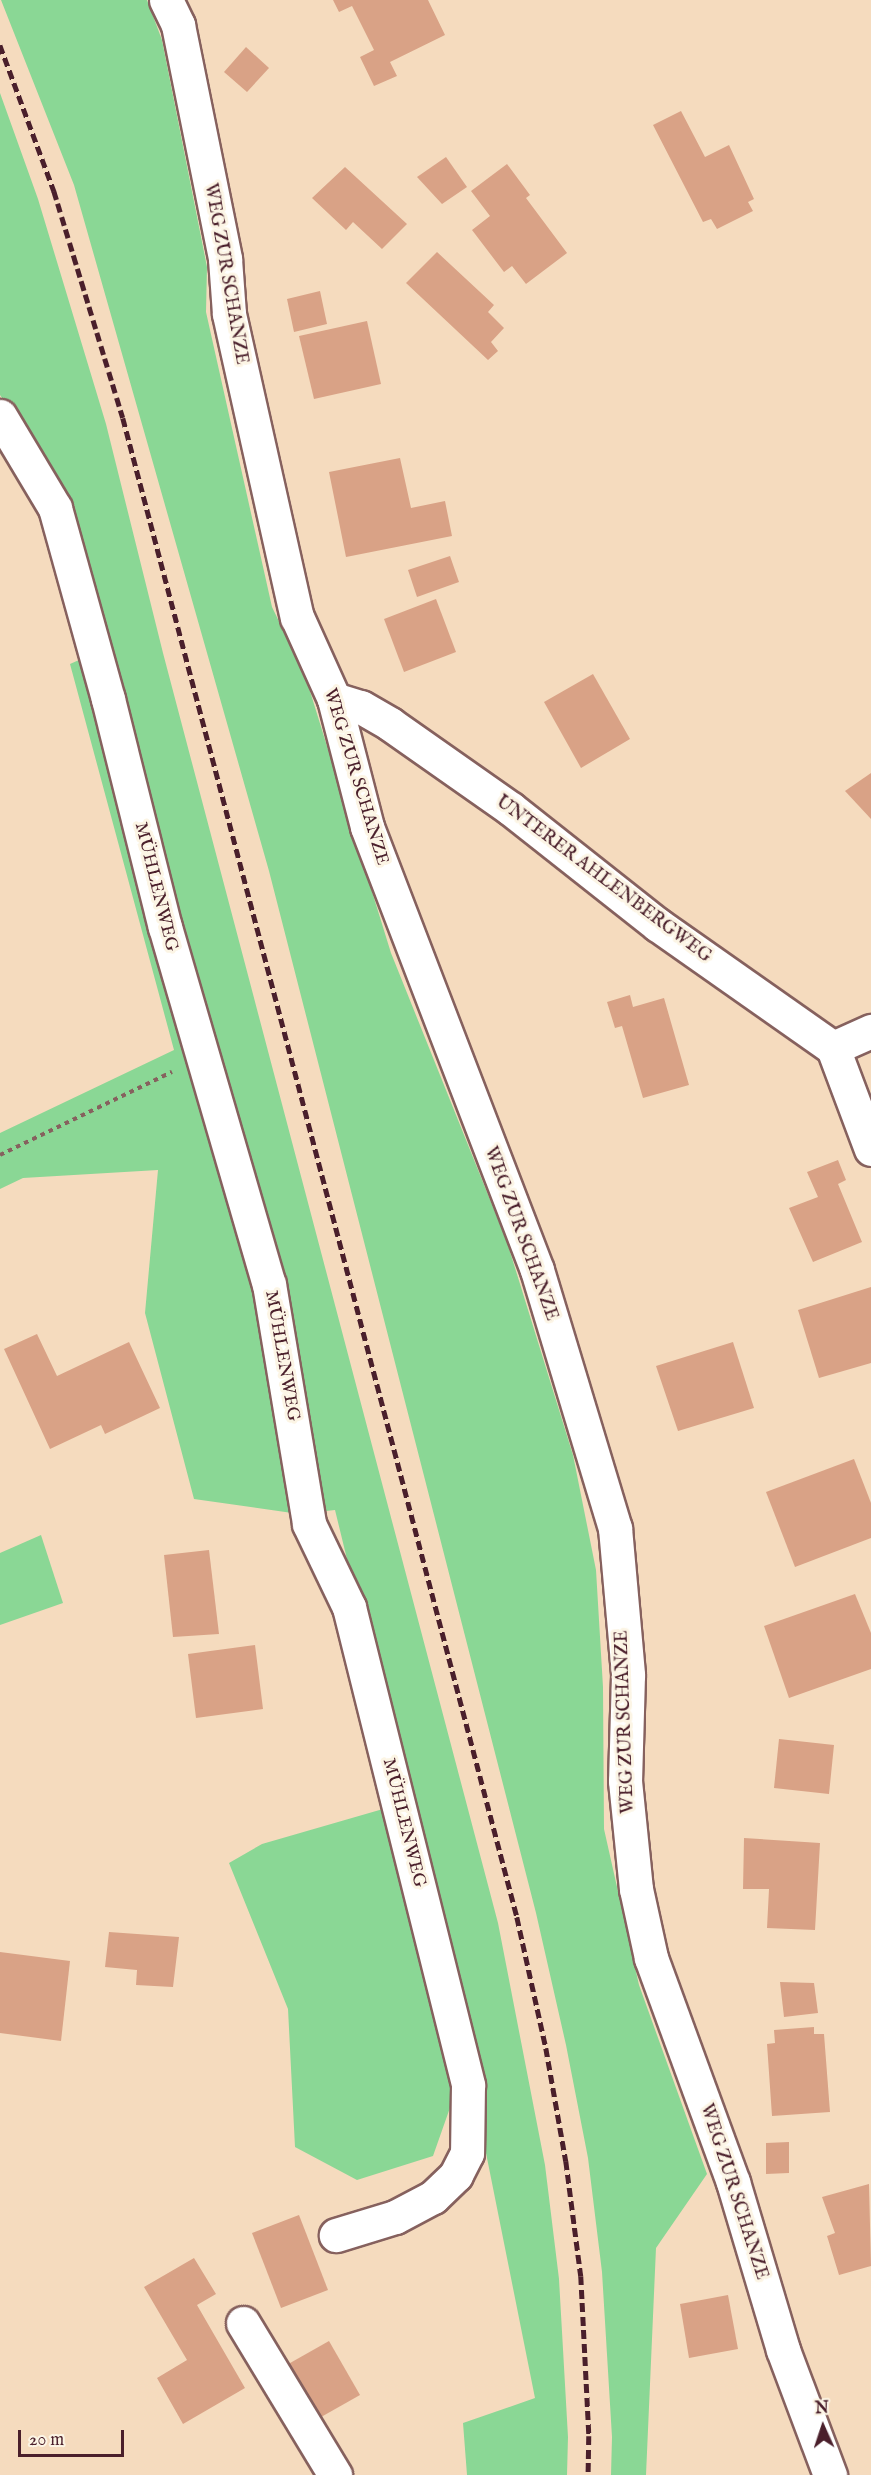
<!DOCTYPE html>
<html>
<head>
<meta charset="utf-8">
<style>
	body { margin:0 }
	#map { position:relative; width:871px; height:2475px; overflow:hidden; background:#f5dbbe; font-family:"IM FELL English",serif }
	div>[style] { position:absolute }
	.green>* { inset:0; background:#8ad795 }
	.building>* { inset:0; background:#d9a286 }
	.path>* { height:4px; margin-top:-2px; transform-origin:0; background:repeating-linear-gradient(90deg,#86615e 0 4.5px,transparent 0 9px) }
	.roads { filter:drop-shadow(2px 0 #86615e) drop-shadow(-2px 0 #86615e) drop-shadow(0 2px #86615e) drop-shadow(0 -2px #86615e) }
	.minor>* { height:33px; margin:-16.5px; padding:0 16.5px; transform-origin:16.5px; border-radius:16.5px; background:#fff }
	.rail>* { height:4.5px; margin-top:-2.25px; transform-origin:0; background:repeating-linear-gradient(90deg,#4a1f2b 0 9px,transparent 0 13.5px) }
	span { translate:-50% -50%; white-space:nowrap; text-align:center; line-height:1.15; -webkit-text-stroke:6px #fcf5e5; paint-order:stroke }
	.street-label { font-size:18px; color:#4a1f2b }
	.north { position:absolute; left:793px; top:2397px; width:60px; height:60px; -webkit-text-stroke:4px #fcf5e5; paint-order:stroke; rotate:357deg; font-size:16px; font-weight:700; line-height:24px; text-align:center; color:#4a1f2b }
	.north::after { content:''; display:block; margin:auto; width:21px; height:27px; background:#4a1f2b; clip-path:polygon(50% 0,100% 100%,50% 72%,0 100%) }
	.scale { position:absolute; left:18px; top:2430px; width:106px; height:27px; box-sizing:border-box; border:3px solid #4a1f2b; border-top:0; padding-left:8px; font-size:18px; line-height:21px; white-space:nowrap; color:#4a1f2b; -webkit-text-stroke:4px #fcf5e5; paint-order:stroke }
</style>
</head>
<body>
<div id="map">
	<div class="green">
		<div style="clip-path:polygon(1px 0,147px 0,162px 40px,207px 267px,206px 312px,272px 607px,305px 675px,391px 953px,507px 1242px,573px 1455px,596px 1570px,603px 1687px,604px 1829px,639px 1985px,707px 2174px,656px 2248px,646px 2475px,611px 2475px,612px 2437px,602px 2272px,588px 2158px,566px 2045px,536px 1913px,269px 871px,74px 185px)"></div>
		<div style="clip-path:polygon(0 93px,38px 199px,106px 424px,163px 653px,498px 1923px,545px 2165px,559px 2279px,568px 2437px,567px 2475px,467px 2475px,463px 2423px,535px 2398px,484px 2143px,475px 2083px,335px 1510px,299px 1514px,194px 1499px,145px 1313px,158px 1170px,23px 1178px,0 1189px,0 1133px,174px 1050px,70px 664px,106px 648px,59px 488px,0 395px)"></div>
		<div style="clip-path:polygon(41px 1535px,63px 1603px,0 1625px,0 1553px)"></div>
		<div style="clip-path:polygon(383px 1809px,458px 2085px,433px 2156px,357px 2180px,295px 2147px,288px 2009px,229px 1863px,262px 1844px)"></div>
	</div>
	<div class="building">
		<div style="clip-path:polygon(333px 0,428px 0,445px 35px,390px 62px,397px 76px,374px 86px,360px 57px,374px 50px,352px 6px,339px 12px)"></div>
		<div style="clip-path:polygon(246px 47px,269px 68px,247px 92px,224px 72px)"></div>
		<div style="clip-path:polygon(681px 111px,705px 157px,729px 145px,754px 199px,748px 202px,753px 211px,717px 229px,711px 219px,703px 222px,653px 125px)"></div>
		<div style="clip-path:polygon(446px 157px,467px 187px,442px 204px,417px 177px)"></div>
		<div style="clip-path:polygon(507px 164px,530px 195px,526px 198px,567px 253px,526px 284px,512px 266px,504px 272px,472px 230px,490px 216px,471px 191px)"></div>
		<div style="clip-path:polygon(345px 167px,407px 224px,382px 249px,353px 222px,346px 230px,312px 198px)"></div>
		<div style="clip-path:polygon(437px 252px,494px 305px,488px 312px,504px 328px,491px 342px,498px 351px,488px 360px,406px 283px)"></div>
		<div style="clip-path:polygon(320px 291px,327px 324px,294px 332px,287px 299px)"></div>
		<div style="clip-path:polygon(367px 321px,381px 384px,314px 399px,299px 336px)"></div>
		<div style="clip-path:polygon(400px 458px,411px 508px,445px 501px,452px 536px,346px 557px,329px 472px)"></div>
		<div style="clip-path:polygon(450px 556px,459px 582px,417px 597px,408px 570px)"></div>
		<div style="clip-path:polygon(436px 599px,456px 652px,404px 672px,384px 619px)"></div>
		<div style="clip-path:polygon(593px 674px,630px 739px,581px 768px,544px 702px)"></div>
		<div style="clip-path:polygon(871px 773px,871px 819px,845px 791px)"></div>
		<div style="clip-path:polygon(630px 995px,633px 1007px,664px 998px,689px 1085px,643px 1098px,622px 1026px,615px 1028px,607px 1002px)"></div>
		<div style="clip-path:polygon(838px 1160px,846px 1180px,838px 1184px,862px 1242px,813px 1262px,789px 1208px,818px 1197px,807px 1172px)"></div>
		<div style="clip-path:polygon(871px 1287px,871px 1363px,819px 1378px,798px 1310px)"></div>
		<div style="clip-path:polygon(37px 1334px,57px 1376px,129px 1342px,160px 1408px,105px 1434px,101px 1425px,50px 1449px,4px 1349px)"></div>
		<div style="clip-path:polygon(733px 1342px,754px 1408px,678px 1431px,656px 1366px)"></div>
		<div style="clip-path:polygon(854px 1459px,871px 1503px,871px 1538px,795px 1567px,766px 1492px)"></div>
		<div style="clip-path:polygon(209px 1550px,219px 1634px,173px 1637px,164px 1555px)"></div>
		<div style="clip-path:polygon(855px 1594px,871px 1633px,871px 1669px,789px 1698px,764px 1626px)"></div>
		<div style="clip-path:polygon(255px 1645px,263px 1709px,196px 1718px,188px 1654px)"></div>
		<div style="clip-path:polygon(779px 1739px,834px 1745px,829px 1794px,774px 1788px)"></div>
		<div style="clip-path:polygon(744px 1838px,820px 1843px,815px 1930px,767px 1928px,769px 1889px,743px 1889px)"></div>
		<div style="clip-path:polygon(109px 1932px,179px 1937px,173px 1987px,136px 1985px,137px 1970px,105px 1967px)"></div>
		<div style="clip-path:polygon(0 1952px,70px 1961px,61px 2041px,0 2033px)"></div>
		<div style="clip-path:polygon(780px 1982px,814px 1983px,818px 2013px,784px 2017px)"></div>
		<div style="clip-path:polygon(814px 2027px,814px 2034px,824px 2034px,830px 2112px,772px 2116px,767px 2044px,775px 2043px,774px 2030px)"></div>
		<div style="clip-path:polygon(789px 2142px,789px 2173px,766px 2174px,766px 2143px)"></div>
		<div style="clip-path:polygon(869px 2184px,871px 2266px,839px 2275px,827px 2236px,835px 2233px,822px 2197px)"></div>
		<div style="clip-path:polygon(299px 2215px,328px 2290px,281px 2308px,252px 2233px)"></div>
		<div style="clip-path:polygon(194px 2258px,216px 2294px,197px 2305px,245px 2388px,183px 2424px,157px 2378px,187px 2360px,144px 2287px)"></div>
		<div style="clip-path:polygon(728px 2295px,738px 2349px,689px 2358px,680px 2304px)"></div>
		<div style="clip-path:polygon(329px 2341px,360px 2395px,314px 2421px,283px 2367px)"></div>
	</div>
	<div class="path">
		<div style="left:0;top:1155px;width:191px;rotate:-25.8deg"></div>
	</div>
	<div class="roads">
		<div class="minor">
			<div style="left:166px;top:0;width:28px;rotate:64deg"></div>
			<div style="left:178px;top:25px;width:239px;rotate:78.6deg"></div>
			<div style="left:225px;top:259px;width:55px;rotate:85.8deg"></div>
			<div style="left:229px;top:314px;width:311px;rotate:77.4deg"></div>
			<div style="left:297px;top:617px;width:90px;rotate:65.7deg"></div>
			<div style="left:334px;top:699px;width:132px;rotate:75.5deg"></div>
			<div style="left:367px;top:827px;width:474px;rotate:69deg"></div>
			<div style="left:537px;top:1270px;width:270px;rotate:73.2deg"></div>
			<div style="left:615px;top:1528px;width:148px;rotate:84.9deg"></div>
			<div style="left:628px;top:1675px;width:106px;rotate:91.6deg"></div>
			<div style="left:625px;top:1781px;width:109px;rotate:84.2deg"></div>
			<div style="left:636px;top:1889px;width:71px;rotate:77.7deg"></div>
			<div style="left:651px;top:1958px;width:239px;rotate:69.9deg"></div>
			<div style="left:733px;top:2182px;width:175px;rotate:73.4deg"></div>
			<div style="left:783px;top:2350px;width:134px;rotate:69.4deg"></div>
			<div style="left:0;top:416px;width:107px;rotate:59.1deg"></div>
			<div style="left:55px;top:508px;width:198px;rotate:74.5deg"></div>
			<div style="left:108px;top:699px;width:235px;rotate:76deg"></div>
			<div style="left:165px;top:927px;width:372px;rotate:73.8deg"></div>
			<div style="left:269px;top:1284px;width:243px;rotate:80.5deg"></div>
			<div style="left:309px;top:1524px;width:92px;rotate:64.3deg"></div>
			<div style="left:349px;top:1607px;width:493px;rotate:76deg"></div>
			<div style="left:468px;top:2085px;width:68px;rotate:90.8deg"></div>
			<div style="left:467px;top:2153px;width:25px;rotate:117deg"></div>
			<div style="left:456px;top:2175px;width:32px;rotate:136deg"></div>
			<div style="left:433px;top:2197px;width:43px;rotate:152.2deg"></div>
			<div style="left:395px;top:2217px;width:62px;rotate:163deg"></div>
			<div style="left:334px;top:699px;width:28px;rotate:17deg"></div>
			<div style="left:361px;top:707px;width:34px;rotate:30deg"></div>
			<div style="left:390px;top:724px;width:148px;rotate:35.1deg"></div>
			<div style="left:511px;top:809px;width:187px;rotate:38.3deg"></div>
			<div style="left:658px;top:925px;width:214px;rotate:35.1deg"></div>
			<div style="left:833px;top:1048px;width:108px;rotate:69.4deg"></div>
			<div style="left:833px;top:1048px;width:42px;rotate:-24.1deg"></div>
			<div style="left:243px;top:2323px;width:178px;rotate:58.8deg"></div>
		</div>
	</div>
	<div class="rail">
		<div style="left:0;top:45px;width:156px;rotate:69.7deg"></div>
		<div style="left:54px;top:191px;width:237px;rotate:73.1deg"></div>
		<div style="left:123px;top:418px;width:1550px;rotate:75.27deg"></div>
		<div style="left:517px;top:1917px;width:134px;rotate:77.5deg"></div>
		<div style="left:546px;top:2048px;width:115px;rotate:80deg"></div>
		<div style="left:566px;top:2161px;width:116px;rotate:82.6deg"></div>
		<div style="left:581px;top:2276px;width:160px;rotate:87.1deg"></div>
		<div style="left:589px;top:2436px;width:39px;rotate:91deg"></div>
	</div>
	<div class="street-label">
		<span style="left:225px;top:274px;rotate:80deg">WEG ZUR SCHANZE</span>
		<span style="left:355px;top:777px;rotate:73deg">WEG ZUR SCHANZE</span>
		<span style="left:603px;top:880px;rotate:37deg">UNTERER AHLENBERGWEG</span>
		<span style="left:155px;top:887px;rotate:76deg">MÜHLENWEG</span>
		<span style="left:520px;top:1234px;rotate:70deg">WEG ZUR SCHANZE</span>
		<span style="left:281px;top:1356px;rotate:80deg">MÜHLENWEG</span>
		<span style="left:626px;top:1722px;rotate:-92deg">WEG ZUR SCHANZE</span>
		<span style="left:403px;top:1823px;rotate:76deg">MÜHLENWEG</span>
		<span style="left:733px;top:2192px;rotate:72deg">WEG ZUR SCHANZE</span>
	</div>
	<div class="north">N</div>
	<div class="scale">20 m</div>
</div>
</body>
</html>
